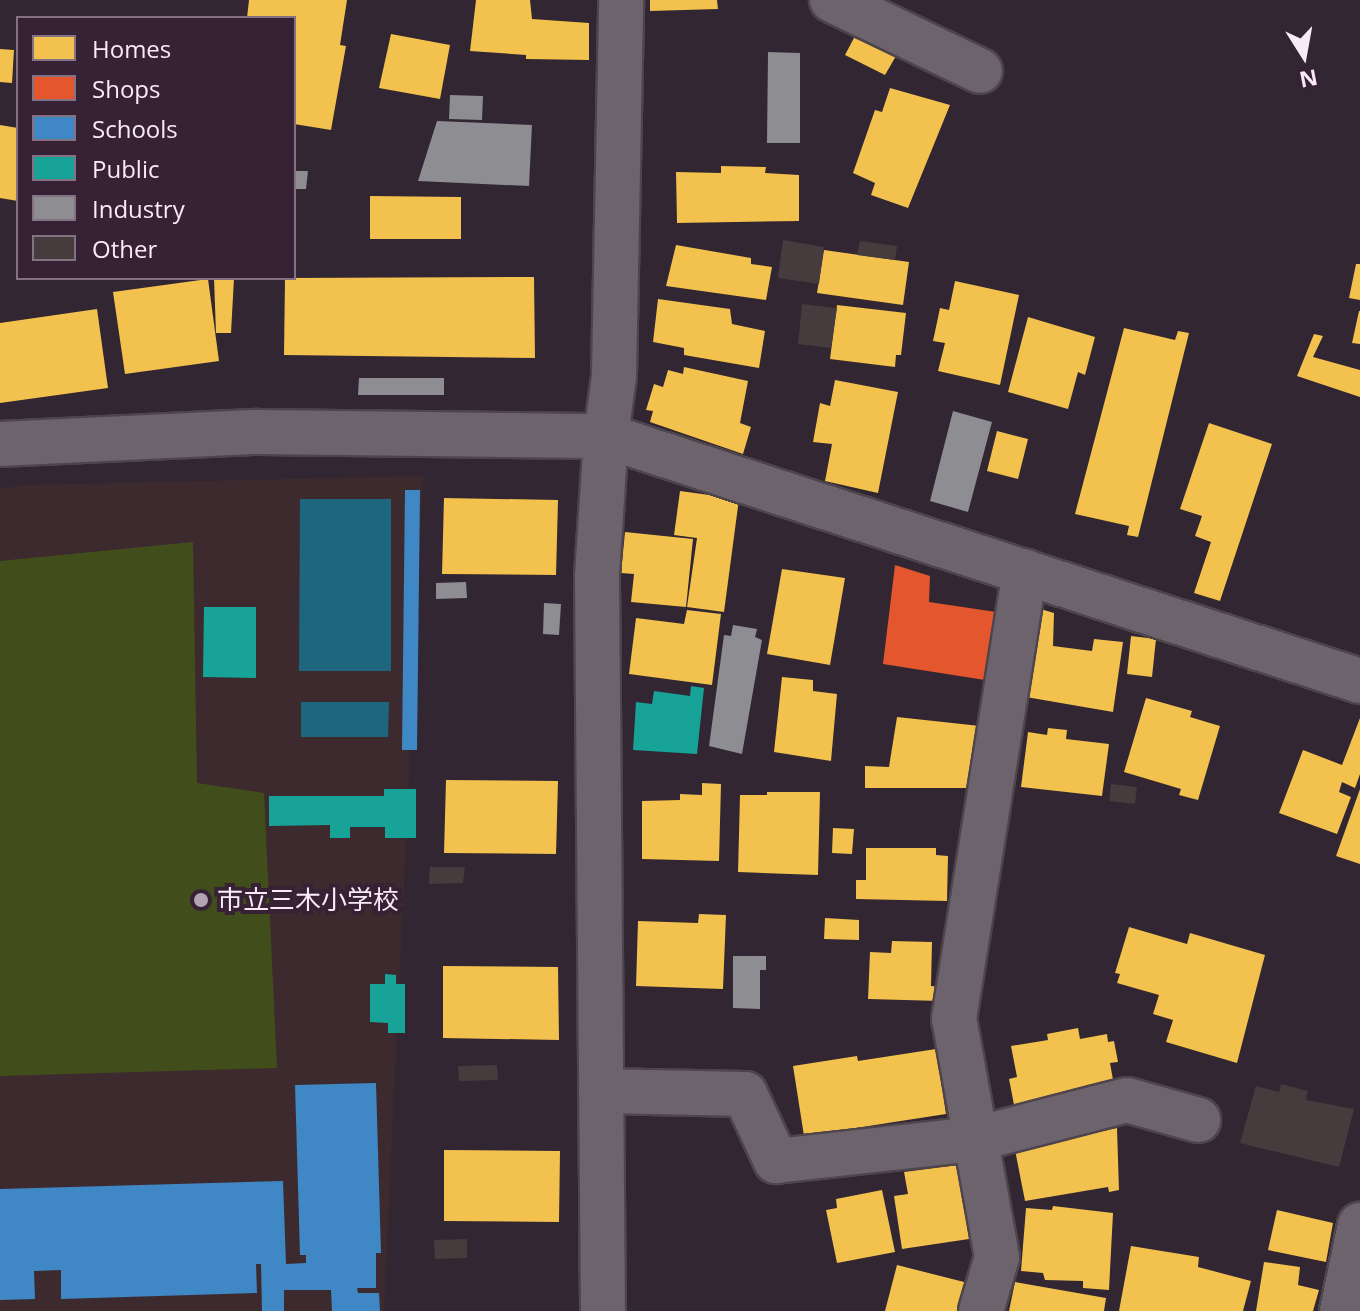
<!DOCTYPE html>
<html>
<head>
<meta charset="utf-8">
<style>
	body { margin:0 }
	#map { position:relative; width:1360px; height:1311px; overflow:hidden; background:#312631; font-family:"Open Sans","Noto Sans JP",sans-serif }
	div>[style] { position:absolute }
	.education>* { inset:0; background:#3d2a2e }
	.green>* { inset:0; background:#414e1b }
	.water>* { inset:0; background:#1e657e }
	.homes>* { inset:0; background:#f2c14e }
	.shops>* { inset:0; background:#e4572e }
	.schools>* { inset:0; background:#3f88c5 }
	.public>* { inset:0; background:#17a398 }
	.industry>* { inset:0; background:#8d8d92 }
	.building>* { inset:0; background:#463c3e }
	.roads { filter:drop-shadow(2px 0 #4e444c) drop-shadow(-2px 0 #4e444c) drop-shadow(0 2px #4e444c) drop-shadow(0 -2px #4e444c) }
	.minor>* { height:44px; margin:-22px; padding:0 22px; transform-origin:22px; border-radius:22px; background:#6c636c }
	.dots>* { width:22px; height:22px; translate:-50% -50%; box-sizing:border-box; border:4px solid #362135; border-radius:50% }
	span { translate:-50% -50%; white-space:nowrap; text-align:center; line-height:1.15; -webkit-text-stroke:8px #362135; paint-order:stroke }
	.poi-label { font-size:26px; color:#f8eaf6 }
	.left { translate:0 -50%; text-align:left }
	.legend { position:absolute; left:16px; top:16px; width:280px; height:264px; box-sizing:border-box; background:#362135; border:2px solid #847182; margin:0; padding:10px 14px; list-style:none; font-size:24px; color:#f8eaf6 }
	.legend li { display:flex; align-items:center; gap:16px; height:40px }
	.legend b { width:40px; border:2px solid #847182 }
	.north { position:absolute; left:1264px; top:16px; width:80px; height:80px; -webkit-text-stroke:6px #362135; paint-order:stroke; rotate:169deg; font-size:22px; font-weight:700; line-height:32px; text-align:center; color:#f8eaf6 }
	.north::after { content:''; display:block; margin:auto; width:28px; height:36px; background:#f8eaf6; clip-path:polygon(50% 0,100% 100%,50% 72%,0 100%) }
</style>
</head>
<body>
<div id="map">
	<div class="education">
		<div style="clip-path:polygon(423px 476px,384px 1311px,0 1311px,0 489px,23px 485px)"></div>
	</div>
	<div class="green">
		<div style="clip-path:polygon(193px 542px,197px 783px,264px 793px,277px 1068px,0 1076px,0 561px)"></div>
	</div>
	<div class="water">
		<div style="clip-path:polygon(300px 499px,391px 499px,391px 671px,299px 671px)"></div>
		<div style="clip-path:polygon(301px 702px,389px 702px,388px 737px,301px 737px)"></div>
	</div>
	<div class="homes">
		<div style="clip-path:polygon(249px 0,347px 0,340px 45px,346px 46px,331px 130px,294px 124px,294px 18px,247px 18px)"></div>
		<div style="clip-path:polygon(476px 0,530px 0,532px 19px,589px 23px,589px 60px,526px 59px,526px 55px,470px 51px)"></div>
		<div style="clip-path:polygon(650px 0,717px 0,718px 9px,650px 11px)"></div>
		<div style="clip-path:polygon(391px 34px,450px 45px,440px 99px,379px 88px)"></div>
		<div style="clip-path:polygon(855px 36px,896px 56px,885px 75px,845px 55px)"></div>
		<div style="clip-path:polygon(0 49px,14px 50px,12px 83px,0 82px)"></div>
		<div style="clip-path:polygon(890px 88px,950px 105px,908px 208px,871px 195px,875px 183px,853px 173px,875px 110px,882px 112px)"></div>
		<div style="clip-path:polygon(0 125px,18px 128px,18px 201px,0 198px)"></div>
		<div style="clip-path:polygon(721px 166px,766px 167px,765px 173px,799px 175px,799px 221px,677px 223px,676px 172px,721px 173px)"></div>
		<div style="clip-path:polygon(370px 196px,461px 197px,461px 239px,370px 239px)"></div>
		<div style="clip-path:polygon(676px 245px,751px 258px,751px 264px,772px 267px,766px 300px,666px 286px)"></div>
		<div style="clip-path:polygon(824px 250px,909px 262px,903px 305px,817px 293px)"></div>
		<div style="clip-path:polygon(1356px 264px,1360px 264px,1360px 300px,1349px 298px)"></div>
		<div style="clip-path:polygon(534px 277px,535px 358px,284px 355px,285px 278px)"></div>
		<div style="clip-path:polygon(214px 278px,234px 278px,231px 333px,216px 333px)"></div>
		<div style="clip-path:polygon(208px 279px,219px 361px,125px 374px,113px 292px)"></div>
		<div style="clip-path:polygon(955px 281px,1019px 295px,1000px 385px,938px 371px,945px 343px,933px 341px,940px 308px,949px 310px)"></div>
		<div style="clip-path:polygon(658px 299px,730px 309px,732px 324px,765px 331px,759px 368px,684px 355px,684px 348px,653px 342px)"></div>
		<div style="clip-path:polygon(837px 305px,906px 313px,901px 355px,896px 355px,895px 367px,830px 359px)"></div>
		<div style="clip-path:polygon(97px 309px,108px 388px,0 403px,0 323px)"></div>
		<div style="clip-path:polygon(1359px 311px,1360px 311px,1360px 344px,1352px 343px)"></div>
		<div style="clip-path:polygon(1028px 317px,1095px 337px,1085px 375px,1078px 372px,1068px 409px,1008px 392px)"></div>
		<div style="clip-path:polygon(1124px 328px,1175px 340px,1178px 331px,1189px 333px,1138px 537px,1127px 535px,1129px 526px,1075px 514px)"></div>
		<div style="clip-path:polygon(1314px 334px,1323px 336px,1313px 357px,1360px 370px,1360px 397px,1297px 376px)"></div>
		<div style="clip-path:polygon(684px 367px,748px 381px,740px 423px,751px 427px,743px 454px,650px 422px,653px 411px,646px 410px,654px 384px,663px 387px,668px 370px,683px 374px)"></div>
		<div style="clip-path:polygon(835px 380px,898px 392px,878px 493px,825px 481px,832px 444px,813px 442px,820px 403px,830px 406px)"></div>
		<div style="clip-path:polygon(1209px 423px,1272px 444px,1220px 601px,1194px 593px,1211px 542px,1195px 536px,1202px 516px,1180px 509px)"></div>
		<div style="clip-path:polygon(997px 431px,1028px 439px,1018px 479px,987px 471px)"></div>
		<div style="clip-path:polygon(680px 491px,739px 499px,724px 612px,687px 607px,697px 538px,674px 535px)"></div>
		<div style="clip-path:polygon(444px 498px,558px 500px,556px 575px,442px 574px)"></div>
		<div style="clip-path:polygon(625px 532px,693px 539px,686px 607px,631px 602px,634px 574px,621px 573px)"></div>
		<div style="clip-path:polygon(782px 569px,845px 578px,830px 665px,767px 654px)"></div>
		<div style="clip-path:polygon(1037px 608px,1054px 613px,1053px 646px,1092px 651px,1094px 639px,1123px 642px,1113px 712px,1026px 697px)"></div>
		<div style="clip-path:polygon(687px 610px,721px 614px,712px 685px,629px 674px,636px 618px,684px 624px)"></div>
		<div style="clip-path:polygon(1131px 636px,1156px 639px,1152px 677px,1127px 674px)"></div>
		<div style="clip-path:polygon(782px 677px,813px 680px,813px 691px,837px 694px,831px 761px,774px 752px)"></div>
		<div style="clip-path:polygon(1146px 698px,1192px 711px,1190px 717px,1220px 726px,1198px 800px,1179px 795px,1181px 789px,1124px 772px)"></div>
		<div style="clip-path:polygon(897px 717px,980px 726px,972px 788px,865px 788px,865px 766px,889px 767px)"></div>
		<div style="clip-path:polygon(1360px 718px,1360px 774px,1355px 788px,1342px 782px,1339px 792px,1351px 797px,1337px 834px,1279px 813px,1303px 750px,1342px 765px)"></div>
		<div style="clip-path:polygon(1048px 728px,1067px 730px,1066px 739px,1109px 744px,1102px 796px,1021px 787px,1028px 732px,1047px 735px)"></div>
		<div style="clip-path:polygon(446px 780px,558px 781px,556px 854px,444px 853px)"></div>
		<div style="clip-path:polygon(702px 783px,721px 784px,719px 861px,642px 859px,642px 801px,680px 800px,680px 794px,702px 795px)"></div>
		<div style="clip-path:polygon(1360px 789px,1360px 864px,1336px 856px)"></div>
		<div style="clip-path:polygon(767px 792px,820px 792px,818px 875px,738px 872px,740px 795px,767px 795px)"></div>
		<div style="clip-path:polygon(833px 828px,854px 829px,852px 854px,832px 853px)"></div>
		<div style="clip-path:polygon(866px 848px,936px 848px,936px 855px,948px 856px,947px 901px,856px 899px,856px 880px,866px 880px)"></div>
		<div style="clip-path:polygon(699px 914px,726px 915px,723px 989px,636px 986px,638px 921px,698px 923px)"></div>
		<div style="clip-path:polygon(825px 918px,859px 920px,859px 940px,824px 939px)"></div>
		<div style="clip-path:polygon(1129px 927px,1187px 944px,1190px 933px,1265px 955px,1237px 1063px,1166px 1042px,1173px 1020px,1153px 1014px,1159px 995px,1117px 983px,1120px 974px,1115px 973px)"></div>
		<div style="clip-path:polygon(892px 941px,932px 942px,931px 986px,941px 987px,941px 1001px,868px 999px,870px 952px,891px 953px)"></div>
		<div style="clip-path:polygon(443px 966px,558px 967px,559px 1040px,443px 1038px)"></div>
		<div style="clip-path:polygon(1078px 1028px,1080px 1039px,1107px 1034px,1108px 1042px,1114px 1041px,1118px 1062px,1110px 1063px,1115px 1091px,1015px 1110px,1009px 1079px,1017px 1077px,1011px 1046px,1048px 1040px,1047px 1034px)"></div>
		<div style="clip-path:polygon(936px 1049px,946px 1114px,804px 1136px,793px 1066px,857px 1056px,858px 1061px)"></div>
		<div style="clip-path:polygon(1117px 1128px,1119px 1190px,1109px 1192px,1108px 1187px,1025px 1201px,1015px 1150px)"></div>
		<div style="clip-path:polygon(444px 1150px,560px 1151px,559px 1222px,444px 1221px)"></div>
		<div style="clip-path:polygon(958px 1165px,969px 1239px,902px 1249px,894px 1196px,908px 1194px,904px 1172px)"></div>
		<div style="clip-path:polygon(882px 1190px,895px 1252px,837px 1263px,826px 1210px,837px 1208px,836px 1199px)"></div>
		<div style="clip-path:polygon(1053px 1206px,1113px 1213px,1109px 1290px,1083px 1288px,1083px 1281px,1045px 1280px,1043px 1273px,1021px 1271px,1026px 1208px,1052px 1210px)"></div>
		<div style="clip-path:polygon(1277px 1210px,1333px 1223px,1326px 1262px,1268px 1250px)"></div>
		<div style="clip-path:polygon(1131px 1246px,1199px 1257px,1198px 1267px,1251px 1281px,1243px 1311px,1119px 1311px)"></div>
		<div style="clip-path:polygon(1264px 1262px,1300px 1267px,1298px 1285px,1319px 1290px,1313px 1311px,1256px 1311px)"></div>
		<div style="clip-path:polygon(897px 1265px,968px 1283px,960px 1311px,885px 1311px)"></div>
		<div style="clip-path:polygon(1015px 1282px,1106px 1298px,1104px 1311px,1009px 1311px)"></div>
	</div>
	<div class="shops">
		<div style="clip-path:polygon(895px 565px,930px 576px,929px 602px,996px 612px,985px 680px,883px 664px)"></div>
	</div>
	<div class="schools">
		<div style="clip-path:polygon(405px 490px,420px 490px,417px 750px,402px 750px)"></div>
		<div style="clip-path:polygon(376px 1083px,381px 1253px,376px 1253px,376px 1288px,357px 1288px,358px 1293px,379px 1293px,380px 1311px,332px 1311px,331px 1290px,284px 1290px,284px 1311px,262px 1311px,261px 1264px,256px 1264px,257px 1293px,61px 1299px,61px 1270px,34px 1271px,35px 1299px,0 1300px,0 1189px,283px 1181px,286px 1264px,306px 1263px,306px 1255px,300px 1255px,295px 1085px)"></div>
	</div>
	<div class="public">
		<div style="clip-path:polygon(204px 607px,256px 607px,256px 678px,203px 677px)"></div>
		<div style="clip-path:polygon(691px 686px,704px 688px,697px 754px,633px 750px,636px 702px,652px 704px,654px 691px,690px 696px)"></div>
		<div style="clip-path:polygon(384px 789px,416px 789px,416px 838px,385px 838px,385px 827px,350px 827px,350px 838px,330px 838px,330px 825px,269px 826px,269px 796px,384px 796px)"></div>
		<div style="clip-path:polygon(385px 974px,396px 975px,396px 984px,405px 984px,405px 1033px,388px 1033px,388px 1023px,370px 1022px,370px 984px,385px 984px)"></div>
	</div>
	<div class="industry">
		<div style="clip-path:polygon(768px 52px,800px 53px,800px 143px,767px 143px)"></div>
		<div style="clip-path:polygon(450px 95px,483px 96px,482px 120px,449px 119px)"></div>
		<div style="clip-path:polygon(437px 121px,532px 125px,529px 186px,418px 181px)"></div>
		<div style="clip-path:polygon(294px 171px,308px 171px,306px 189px,294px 189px)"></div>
		<div style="clip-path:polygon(359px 378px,444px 378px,444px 395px,358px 395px)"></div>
		<div style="clip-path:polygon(953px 411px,992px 422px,968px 512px,930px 501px)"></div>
		<div style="clip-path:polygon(466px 582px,467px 598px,436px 599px,436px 583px)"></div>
		<div style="clip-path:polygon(544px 603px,561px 604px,559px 635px,543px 634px)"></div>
		<div style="clip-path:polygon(733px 625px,757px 629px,755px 637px,762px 640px,742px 754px,709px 746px,724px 635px,731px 636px)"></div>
		<div style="clip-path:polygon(733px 956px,766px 956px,766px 970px,760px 970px,760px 1009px,733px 1008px)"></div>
	</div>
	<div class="building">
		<div style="clip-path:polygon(783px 240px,824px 247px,819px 284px,778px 278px)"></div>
		<div style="clip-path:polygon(860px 241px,897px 246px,895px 260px,857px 255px)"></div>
		<div style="clip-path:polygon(802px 304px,837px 308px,831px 348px,798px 344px)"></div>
		<div style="clip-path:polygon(1111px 784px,1137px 787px,1135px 804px,1109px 801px)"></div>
		<div style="clip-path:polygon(430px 867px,465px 867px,463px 883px,429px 884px)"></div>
		<div style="clip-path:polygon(497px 1065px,498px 1080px,459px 1081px,458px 1066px)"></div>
		<div style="clip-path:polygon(1281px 1084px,1308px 1091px,1306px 1100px,1354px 1109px,1339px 1167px,1240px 1143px,1256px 1086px,1279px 1092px)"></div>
		<div style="clip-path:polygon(467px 1239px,467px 1258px,435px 1259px,434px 1240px)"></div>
	</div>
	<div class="roads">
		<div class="minor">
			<div style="left:832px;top:0;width:164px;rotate:25.6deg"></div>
			<div style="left:0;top:444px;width:258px;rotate:-2.7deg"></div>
			<div style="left:258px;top:432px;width:348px;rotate:0.7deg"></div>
			<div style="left:606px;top:436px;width:793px;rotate:18deg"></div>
			<div style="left:601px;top:1091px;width:144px;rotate:1.2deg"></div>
			<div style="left:745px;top:1094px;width:74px;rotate:65.2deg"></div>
			<div style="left:776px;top:1161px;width:201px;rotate:-6.3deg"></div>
			<div style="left:976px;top:1139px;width:156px;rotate:-14.5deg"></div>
			<div style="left:1127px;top:1100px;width:74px;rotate:15.7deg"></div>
			<div style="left:603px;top:1311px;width:735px;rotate:-90.47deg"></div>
			<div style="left:597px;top:576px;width:140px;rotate:-86.3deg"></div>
			<div style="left:606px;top:436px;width:61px;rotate:-82.4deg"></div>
			<div style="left:614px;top:376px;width:376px;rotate:-88.9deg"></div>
			<div style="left:981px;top:1311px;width:56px;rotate:-73.5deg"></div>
			<div style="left:997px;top:1257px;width:242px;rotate:-100.2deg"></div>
			<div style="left:954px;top:1019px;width:453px;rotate:-81deg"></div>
			<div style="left:1342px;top:1311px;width:88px;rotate:-78.2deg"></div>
		</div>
	</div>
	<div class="dots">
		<div style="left:201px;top:900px;background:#b2a5b1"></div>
	</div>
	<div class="poi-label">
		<span class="left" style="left:217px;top:900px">市立三木小学校</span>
	</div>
	<ul class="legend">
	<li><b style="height:22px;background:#f2c14e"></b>Homes</li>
	<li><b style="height:22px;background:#e4572e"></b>Shops</li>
	<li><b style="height:22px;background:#3f88c5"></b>Schools</li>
	<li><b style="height:22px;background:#17a398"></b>Public</li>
	<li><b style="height:22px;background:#8d8d92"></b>Industry</li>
	<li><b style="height:22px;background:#463c3e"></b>Other</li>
	</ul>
	<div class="north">N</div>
</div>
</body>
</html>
